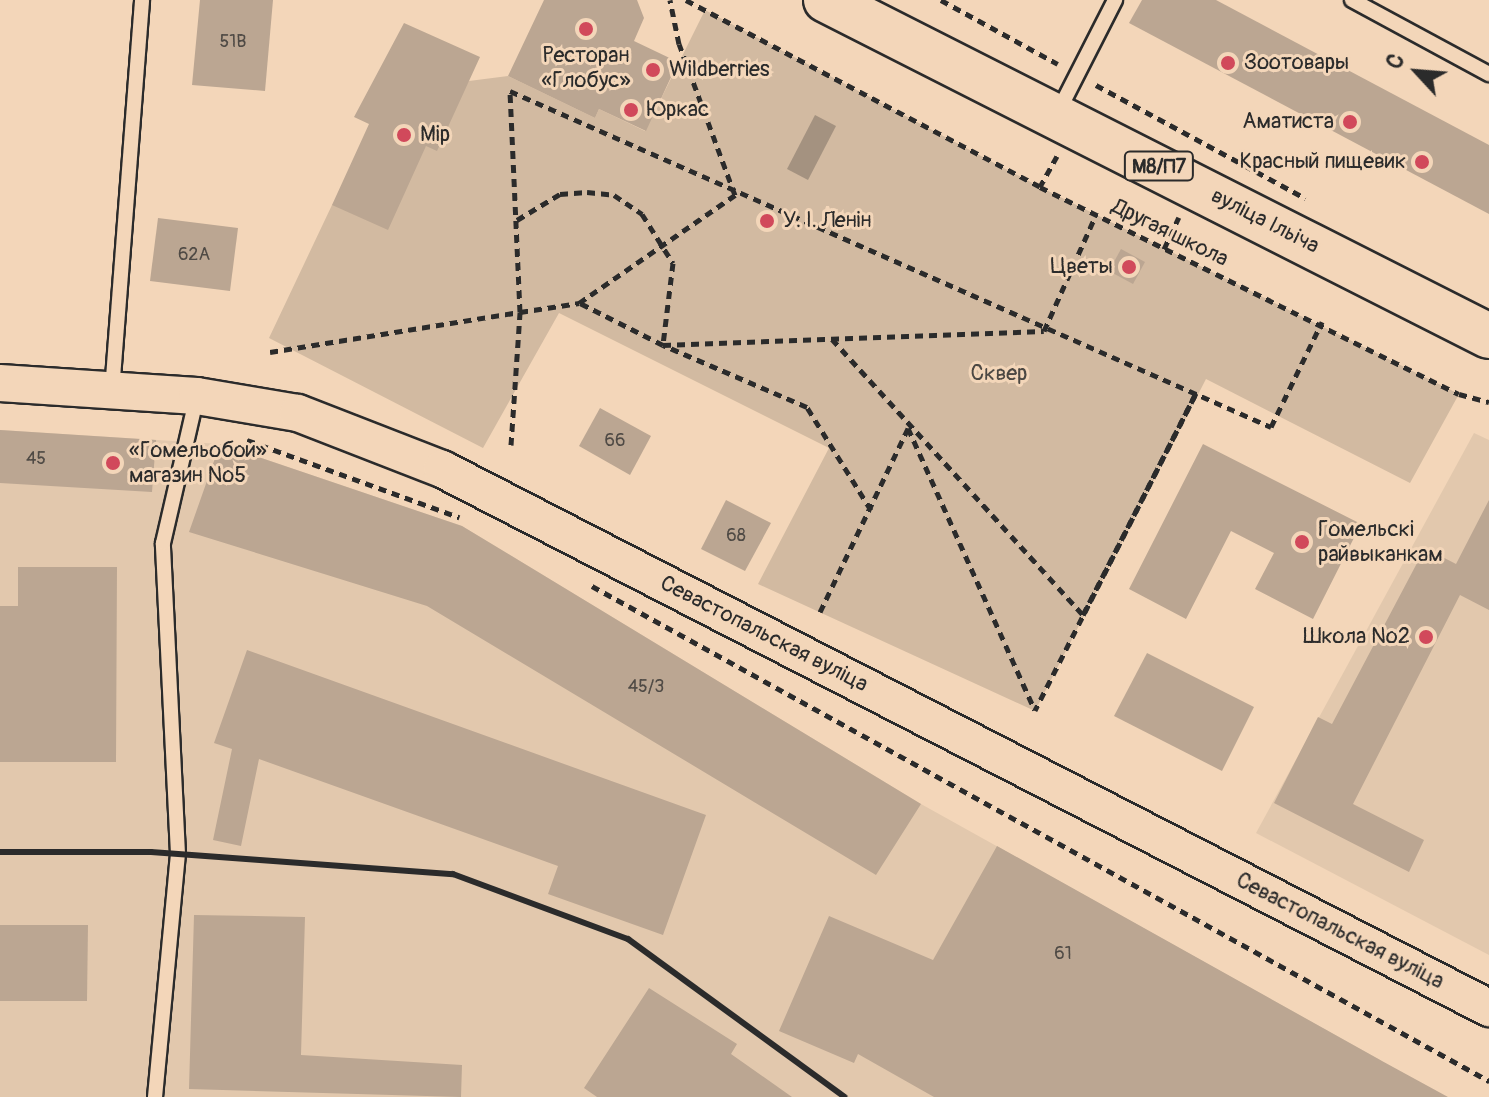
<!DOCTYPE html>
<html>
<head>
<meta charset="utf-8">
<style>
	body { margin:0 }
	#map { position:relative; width:1489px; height:1097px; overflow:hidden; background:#f3d6b9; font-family:Pangolin,sans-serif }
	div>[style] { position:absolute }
	.built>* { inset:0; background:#e2c8ad }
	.green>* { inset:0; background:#d2baa1 }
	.water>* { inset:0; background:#a49280 }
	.building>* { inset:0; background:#bba692 }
	.path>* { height:5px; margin-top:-2.5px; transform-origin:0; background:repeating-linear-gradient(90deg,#2b2b2b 0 8px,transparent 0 14px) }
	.roads { filter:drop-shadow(2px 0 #2b2b2b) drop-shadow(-2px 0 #2b2b2b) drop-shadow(0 2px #2b2b2b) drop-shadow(0 -2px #2b2b2b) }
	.service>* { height:14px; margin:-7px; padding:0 7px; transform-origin:7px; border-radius:7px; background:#f3d6b9 }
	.tertiary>* { height:36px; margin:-18px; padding:0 18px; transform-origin:18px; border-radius:18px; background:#f3d6b9 }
	.primary>* { height:44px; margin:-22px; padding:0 22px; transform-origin:22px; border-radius:22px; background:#f3d6b9 }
	.rail>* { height:6px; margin:-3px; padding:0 3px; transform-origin:3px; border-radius:3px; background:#2b2b2b }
	.dots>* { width:22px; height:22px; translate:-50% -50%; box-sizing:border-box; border:4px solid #f3d6b9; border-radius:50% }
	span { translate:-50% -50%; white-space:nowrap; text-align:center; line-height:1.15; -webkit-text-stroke:6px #f3d6b9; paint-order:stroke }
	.number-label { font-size:18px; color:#4f4a45 }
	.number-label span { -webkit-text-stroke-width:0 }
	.shield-label span { padding:2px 6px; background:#f3d6b9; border:2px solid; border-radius:6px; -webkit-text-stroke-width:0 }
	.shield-label { font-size:20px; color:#2b2b2b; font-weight:700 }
	.poi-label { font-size:22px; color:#2b2b2b }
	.left { translate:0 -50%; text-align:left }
	.right { translate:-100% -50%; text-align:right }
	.street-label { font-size:22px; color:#2b2b2b }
	.park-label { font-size:22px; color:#4c4843 }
	.north { position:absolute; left:1377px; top:32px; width:80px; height:80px; -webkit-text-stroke:6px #f3d6b9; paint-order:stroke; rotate:296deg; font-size:22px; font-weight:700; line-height:32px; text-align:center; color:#2b2b2b }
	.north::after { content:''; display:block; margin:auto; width:28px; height:36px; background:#2b2b2b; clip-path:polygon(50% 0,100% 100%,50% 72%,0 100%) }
</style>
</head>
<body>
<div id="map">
	<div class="built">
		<div style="clip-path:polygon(0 430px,220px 444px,462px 526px,921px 804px,1382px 1061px,1363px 1097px,0 1097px)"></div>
		<div style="clip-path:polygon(1474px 433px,1489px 440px,1489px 955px,1256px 833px)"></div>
	</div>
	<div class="green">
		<div style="clip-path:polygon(705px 10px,1040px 187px,1459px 394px,1410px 483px,1206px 379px,1035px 711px,758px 584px,829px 448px,559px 313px,483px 448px,269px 338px,332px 205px,426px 146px,469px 81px,508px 76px,595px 118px,599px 109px,645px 131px)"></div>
	</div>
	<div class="water">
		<div style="clip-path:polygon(815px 115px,836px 126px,808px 180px,787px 169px)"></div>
	</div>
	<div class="building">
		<div style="clip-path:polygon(200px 0,273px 0,265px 91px,192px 85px)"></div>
		<div style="clip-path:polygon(544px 0,637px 0,644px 18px,634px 41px,678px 62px,646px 131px,599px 109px,595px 118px,508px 76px)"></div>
		<div style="clip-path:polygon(1142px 0,1216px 0,1489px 145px,1489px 214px,1129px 23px)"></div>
		<div style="clip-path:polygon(404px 23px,480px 57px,437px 151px,426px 146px,388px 230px,332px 205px,369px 124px,354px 117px)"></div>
		<div style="clip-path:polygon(158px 218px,238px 228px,230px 291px,150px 281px)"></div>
		<div style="clip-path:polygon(1121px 249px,1145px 262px,1133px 284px,1109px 271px)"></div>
		<div style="clip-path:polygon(600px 408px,651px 436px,630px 475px,579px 446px)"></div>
		<div style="clip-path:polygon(0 430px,156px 440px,152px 492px,0 483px)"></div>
		<div style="clip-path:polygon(220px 444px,462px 526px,921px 804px,876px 875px,427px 606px,189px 532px)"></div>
		<div style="clip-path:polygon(1203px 444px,1361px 524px,1313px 619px,1255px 589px,1274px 553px,1231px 531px,1186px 619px,1129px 589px)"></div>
		<div style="clip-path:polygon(726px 500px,771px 523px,745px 571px,701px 549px)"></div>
		<div style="clip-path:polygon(1489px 500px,1489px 610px,1460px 595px,1353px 804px,1424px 840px,1409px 872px,1274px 803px,1318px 717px,1332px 724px,1425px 548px,1456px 564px)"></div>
		<div style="clip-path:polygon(18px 567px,117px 567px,116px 762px,0 762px,0 606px,18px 606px)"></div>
		<div style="clip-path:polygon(247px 650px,706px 815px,663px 935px,548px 894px,558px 866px,259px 759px,241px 846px,213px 840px,232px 749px,214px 743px)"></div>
		<div style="clip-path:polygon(1147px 653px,1254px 707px,1222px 771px,1114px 716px)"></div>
		<div style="clip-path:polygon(997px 846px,1382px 1061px,1448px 1097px,934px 1097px,858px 1054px,854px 1063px,779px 1031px,829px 916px,933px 960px)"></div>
		<div style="clip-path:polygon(194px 915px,305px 917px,301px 1055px,462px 1065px,461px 1097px,189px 1089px)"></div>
		<div style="clip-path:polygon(0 925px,88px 925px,87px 1001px,0 1001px)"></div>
		<div style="clip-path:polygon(649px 988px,737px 1044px,731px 1054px,792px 1097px,597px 1097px,584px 1088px)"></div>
	</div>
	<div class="path">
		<div style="left:686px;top:0;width:400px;rotate:27.8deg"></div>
		<div style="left:941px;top:0;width:133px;rotate:28.7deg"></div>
		<div style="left:1096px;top:85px;width:238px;rotate:28.4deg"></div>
		<div style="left:1057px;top:156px;width:35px;rotate:119deg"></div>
		<div style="left:1040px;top:187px;width:467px;rotate:26.3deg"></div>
		<div style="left:1459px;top:394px;width:31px;rotate:15deg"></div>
		<div style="left:517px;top:220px;width:50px;rotate:-31.2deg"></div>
		<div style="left:560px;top:194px;width:27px;rotate:-4deg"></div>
		<div style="left:587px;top:192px;width:27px;rotate:6deg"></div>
		<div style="left:614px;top:195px;width:34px;rotate:34deg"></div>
		<div style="left:642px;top:214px;width:58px;rotate:57.7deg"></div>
		<div style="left:673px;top:263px;width:83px;rotate:97deg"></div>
		<div style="left:663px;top:345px;width:93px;rotate:-153.2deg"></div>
		<div style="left:1164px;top:249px;width:35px;rotate:-65deg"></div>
		<div style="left:832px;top:339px;width:373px;rotate:47.7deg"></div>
		<div style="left:1083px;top:615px;width:249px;rotate:-63deg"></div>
		<div style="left:1196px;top:393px;width:356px;rotate:116.9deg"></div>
		<div style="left:270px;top:352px;width:253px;rotate:-9.1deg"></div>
		<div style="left:520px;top:312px;width:221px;rotate:-92.6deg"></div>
		<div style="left:510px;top:91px;width:832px;rotate:23.82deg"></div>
		<div style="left:1271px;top:427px;width:117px;rotate:-64.1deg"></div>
		<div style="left:247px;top:440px;width:226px;rotate:20deg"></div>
		<div style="left:511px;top:445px;width:133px;rotate:-86.1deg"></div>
		<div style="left:520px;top:312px;width:60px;rotate:-8.7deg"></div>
		<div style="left:579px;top:303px;width:190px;rotate:-34.7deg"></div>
		<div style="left:735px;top:195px;width:161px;rotate:-110.3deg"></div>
		<div style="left:679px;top:44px;width:45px;rotate:-101.6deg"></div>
		<div style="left:871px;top:510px;width:121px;rotate:-121.9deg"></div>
		<div style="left:807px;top:407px;width:157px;rotate:-156.7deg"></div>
		<div style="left:663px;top:345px;width:381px;rotate:-2.1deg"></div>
		<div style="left:1044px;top:331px;width:127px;rotate:-65.9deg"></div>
		<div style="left:592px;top:586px;width:1025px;rotate:28.89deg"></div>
		<div style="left:820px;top:612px;width:204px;rotate:-64.4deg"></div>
		<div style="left:908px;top:428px;width:309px;rotate:65.8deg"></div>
	</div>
	<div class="roads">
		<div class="service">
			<div style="left:1352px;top:0;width:156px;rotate:28.4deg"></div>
			<div style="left:1058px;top:112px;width:126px;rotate:-63deg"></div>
			<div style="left:112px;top:391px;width:392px;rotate:-85.6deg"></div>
			<div style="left:155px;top:1097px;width:244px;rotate:-84.6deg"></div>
			<div style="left:178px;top:854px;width:311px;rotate:-92.8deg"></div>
			<div style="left:163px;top:543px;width:151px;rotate:-77deg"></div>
		</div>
		<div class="tertiary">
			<div style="left:0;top:383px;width:197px;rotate:3.8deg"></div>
			<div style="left:197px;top:396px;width:102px;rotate:9.6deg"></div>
			<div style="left:298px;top:413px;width:155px;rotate:21.3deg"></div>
			<div style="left:442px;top:469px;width:1178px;rotate:27.24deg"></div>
		</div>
		<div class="primary">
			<div style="left:826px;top:0;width:743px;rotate:26.88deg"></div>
		</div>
	</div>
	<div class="rail">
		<div style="left:0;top:852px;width:151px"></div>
		<div style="left:151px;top:852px;width:303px;rotate:4.2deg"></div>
		<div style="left:453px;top:874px;width:187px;rotate:20.4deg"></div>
		<div style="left:628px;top:939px;width:268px;rotate:36.1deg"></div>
	</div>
	<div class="dots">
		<div style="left:586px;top:29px;background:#d1495b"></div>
		<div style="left:1228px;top:63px;background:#d1495b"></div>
		<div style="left:653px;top:70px;background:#d1495b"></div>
		<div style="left:631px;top:110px;background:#d1495b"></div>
		<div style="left:1350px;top:122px;background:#d1495b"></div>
		<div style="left:404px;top:135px;background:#d1495b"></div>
		<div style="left:1422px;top:162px;background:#d1495b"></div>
		<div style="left:767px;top:221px;background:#d1495b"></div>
		<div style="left:1129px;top:267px;background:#d1495b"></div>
		<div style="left:113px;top:463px;background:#d1495b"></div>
		<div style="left:1302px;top:542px;background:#d1495b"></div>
		<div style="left:1426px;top:637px;background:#d1495b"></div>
	</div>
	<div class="number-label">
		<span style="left:233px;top:42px">51В</span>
		<span style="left:194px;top:255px">62А</span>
		<span style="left:615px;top:441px">66</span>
		<span style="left:36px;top:459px">45</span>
		<span style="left:736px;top:536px">68</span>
		<span style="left:646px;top:687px">45/3</span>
		<span style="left:1063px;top:954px">61</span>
	</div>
	<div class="shield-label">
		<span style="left:1159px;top:166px">М8/П7</span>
	</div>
	<div class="poi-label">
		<span style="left:586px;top:68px">Ресторан<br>«Глобус»</span>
		<span class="left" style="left:1244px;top:63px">Зоотовары</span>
		<span class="left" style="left:669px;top:70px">Wildberries</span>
		<span class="left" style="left:647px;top:110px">Юркас</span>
		<span class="right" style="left:1334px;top:122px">Аматиста</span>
		<span class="left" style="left:420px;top:135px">Мір</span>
		<span class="right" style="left:1406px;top:162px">Красный пищевик</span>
		<span class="left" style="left:783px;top:221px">У. І. Ленін</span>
		<span class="right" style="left:1113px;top:267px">Цветы</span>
		<span class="left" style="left:129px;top:463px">«Гомельобои»<br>магазин №5</span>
		<span class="left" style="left:1318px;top:542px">Гомельскі<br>райвыканкам</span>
		<span class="right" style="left:1410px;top:637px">Школа №2</span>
	</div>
	<div class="street-label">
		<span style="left:1265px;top:221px;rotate:27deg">вуліца Ільіча</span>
		<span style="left:1170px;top:233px;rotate:26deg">Другая школа</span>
		<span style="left:764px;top:634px;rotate:27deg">Севастопальская вуліца</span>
		<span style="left:1340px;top:931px;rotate:27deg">Севастопальская вуліца</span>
	</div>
	<div class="park-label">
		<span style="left:999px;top:374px">Сквер</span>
	</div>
	<div class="north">С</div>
</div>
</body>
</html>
